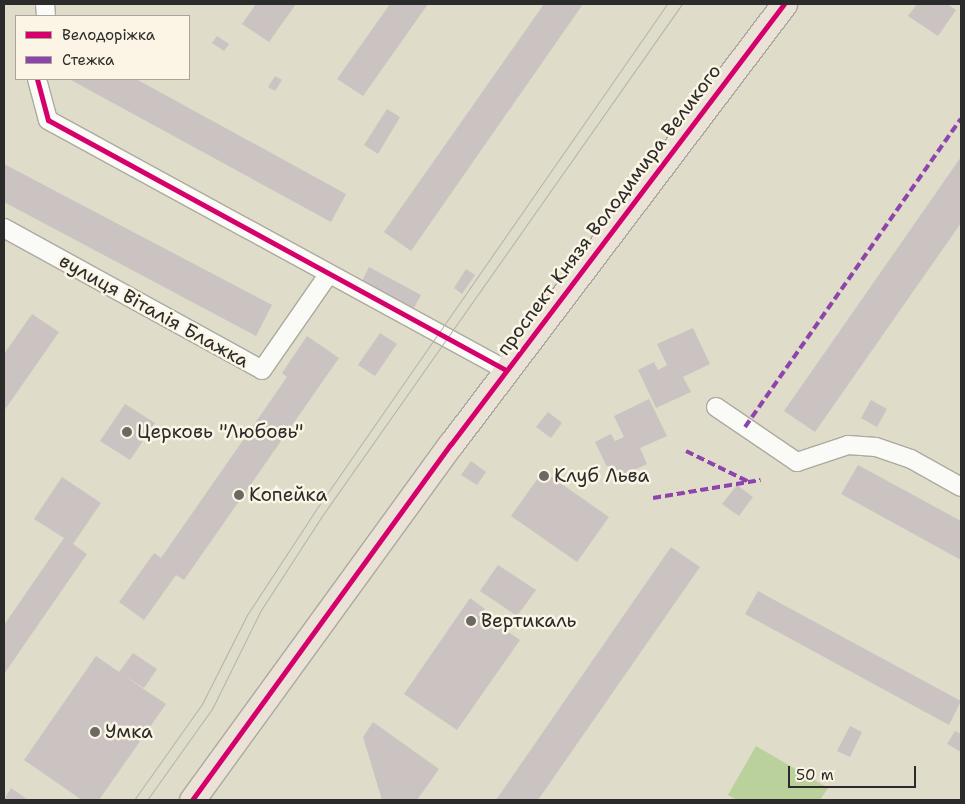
<!DOCTYPE html>
<html>
<head>
<meta charset="utf-8">
<style>
	body { margin:0 }
	#map { position:relative; width:965px; height:804px; overflow:hidden; background:#dfdcc9; font-family:"Shantell Sans",sans-serif }
	div>[style] { position:absolute }
	.green>* { inset:0; background:#bbd19b }
	.building>* { inset:0; background:#cbc3c1 }
	.roads { filter:drop-shadow(1px 0 #acaa9f) drop-shadow(-1px 0 #acaa9f) drop-shadow(0 1px #acaa9f) drop-shadow(0 -1px #acaa9f) }
	.minor>* { height:18px; margin:-9px; padding:0 9px; transform-origin:9px; border-radius:9px; background:#fafaf7 }
	.highway>* { height:25px; margin:-12.5px; padding:0 12.5px; transform-origin:12.5px; border-radius:12.5px; background:#eae2d6 }
	.tram>* { height:1px; margin:-0.5px; padding:0 0.5px; transform-origin:0.5px; border-radius:0.5px; background:#b2b2af }
	.quiet>* { height:4px; margin-top:-2px; transform-origin:0; background:repeating-linear-gradient(90deg,#8e44ad 0 8px,transparent 0 12px) }
	.cycleway>* { height:5px; margin:-2.5px; padding:0 2.5px; transform-origin:2.5px; border-radius:2.5px; background:#d6006c }
	.dots>* { width:14px; height:14px; translate:-50% -50%; box-sizing:border-box; border:2px solid #fcf5e5; border-radius:50% }
	span { translate:-50% -50%; white-space:nowrap; text-align:center; line-height:1.15; -webkit-text-stroke:5px #fcf5e5; paint-order:stroke }
	.street-label { font-size:19px; color:#2b2b2b }
	.poi-label { font-size:19px; color:#2b2b2b }
	.left { translate:0 -50%; text-align:left }
	.frame { position:absolute; inset:0; border:5px solid #2b2b2b; pointer-events:none }
	.legend { position:absolute; left:15px; top:15px; width:175px; height:65px; box-sizing:border-box; background:#fcf5e5; border:1px solid #a8a49b; margin:0; padding:6px 9px; list-style:none; font-size:15px; color:#2b2b2b }
	.legend li { display:flex; align-items:center; gap:10px; height:25px }
	.legend b { width:25px; border:1px solid #a8a49b }
	.scale { position:absolute; left:788px; top:766px; width:128px; height:22px; box-sizing:border-box; border:2px solid #2b2b2b; border-top:0; padding-left:6px; font-size:15px; line-height:18px; white-space:nowrap; color:#2b2b2b; -webkit-text-stroke:4px #fcf5e5; paint-order:stroke }
</style>
</head>
<body>
<div id="map">
	<div class="green">
		<div style="clip-path:polygon(756px 746px,828px 788px,820px 800px,737px 800px,728px 795px)"></div>
	</div>
	<div class="building">
		<div style="clip-path:polygon(256px 4px,296px 4px,269px 42px,242px 24px)"></div>
		<div style="clip-path:polygon(390px 4px,428px 4px,363px 96px,337px 79px)"></div>
		<div style="clip-path:polygon(544px 4px,583px 4px,411px 251px,384px 232px)"></div>
		<div style="clip-path:polygon(917px 4px,947px 4px,956px 10px,938px 36px,908px 16px)"></div>
		<div style="clip-path:polygon(217px 36px,229px 44px,224px 51px,212px 43px)"></div>
		<div style="clip-path:polygon(275px 76px,282px 80px,275px 91px,268px 87px)"></div>
		<div style="clip-path:polygon(69px 79px,136px 79px,346px 194px,331px 222px)"></div>
		<div style="clip-path:polygon(387px 109px,400px 117px,378px 154px,364px 145px)"></div>
		<div style="clip-path:polygon(961px 157px,961px 223px,815px 432px,784px 411px)"></div>
		<div style="clip-path:polygon(4px 164px,272px 305px,256px 336px,4px 202px)"></div>
		<div style="clip-path:polygon(369px 267px,421px 295px,414px 308px,362px 281px)"></div>
		<div style="clip-path:polygon(466px 269px,475px 275px,462px 294px,454px 288px)"></div>
		<div style="clip-path:polygon(32px 314px,59px 332px,4px 411px,4px 354px)"></div>
		<div style="clip-path:polygon(693px 328px,710px 364px,683px 377px,691px 392px,656px 408px,638px 370px,654px 362px,658px 370px,667px 365px,657px 344px)"></div>
		<div style="clip-path:polygon(380px 333px,397px 344px,375px 376px,358px 365px)"></div>
		<div style="clip-path:polygon(307px 336px,339px 358px,184px 580px,176px 575px,144px 620px,119px 602px,154px 553px,161px 558px,287px 377px,282px 373px)"></div>
		<div style="clip-path:polygon(649px 399px,667px 436px,640px 448px,647px 464px,613px 480px,595px 442px,611px 434px,615px 441px,624px 437px,614px 416px)"></div>
		<div style="clip-path:polygon(871px 400px,887px 409px,877px 427px,861px 418px)"></div>
		<div style="clip-path:polygon(125px 404px,155px 423px,130px 460px,100px 441px)"></div>
		<div style="clip-path:polygon(548px 412px,562px 423px,551px 438px,536px 427px)"></div>
		<div style="clip-path:polygon(471px 461px,486px 472px,477px 485px,461px 475px)"></div>
		<div style="clip-path:polygon(858px 465px,961px 521px,961px 560px,841px 494px)"></div>
		<div style="clip-path:polygon(543px 471px,609px 517px,577px 562px,511px 516px)"></div>
		<div style="clip-path:polygon(62px 477px,101px 503px,73px 544px,87px 554px,4px 674px,4px 625px,64px 538px,34px 519px)"></div>
		<div style="clip-path:polygon(737px 485px,753px 497px,739px 516px,722px 504px)"></div>
		<div style="clip-path:polygon(671px 547px,700px 567px,538px 800px,496px 800px)"></div>
		<div style="clip-path:polygon(498px 565px,536px 590px,517px 616px,480px 591px)"></div>
		<div style="clip-path:polygon(758px 591px,961px 701px,949px 725px,745px 614px)"></div>
		<div style="clip-path:polygon(470px 598px,485px 609px,482px 614px,520px 640px,457px 730px,404px 694px)"></div>
		<div style="clip-path:polygon(133px 653px,157px 669px,144px 688px,123px 675px,166px 704px,99px 800px,82px 800px,24px 760px,96px 656px,119px 672px)"></div>
		<div style="clip-path:polygon(373px 722px,439px 769px,417px 800px,382px 800px,363px 737px)"></div>
		<div style="clip-path:polygon(850px 726px,862px 732px,850px 757px,837px 751px)"></div>
		<div style="clip-path:polygon(955px 731px,961px 734px,961px 752px,947px 744px)"></div>
		<div style="clip-path:polygon(11px 788px,28px 800px,4px 800px)"></div>
	</div>
	<div class="roads">
		<div class="minor">
			<div style="left:45px;top:4px;width:12px;rotate:85deg"></div>
			<div style="left:37px;top:79px;width:42px;rotate:75deg"></div>
			<div style="left:48px;top:120px;width:522px;rotate:28.63deg"></div>
			<div style="left:4px;top:228px;width:294px;rotate:28.8deg"></div>
			<div style="left:262px;top:370px;width:116px;rotate:-55.2deg"></div>
			<div style="left:716px;top:407px;width:98px;rotate:34.2deg"></div>
			<div style="left:797px;top:462px;width:54px;rotate:-18.4deg"></div>
			<div style="left:848px;top:445px;width:28px;rotate:4deg"></div>
			<div style="left:876px;top:447px;width:37px;rotate:19deg"></div>
			<div style="left:911px;top:459px;width:57px;rotate:29.2deg"></div>
		</div>
		<div class="highway">
			<div style="left:192px;top:800px;width:440px;rotate:-54deg"></div>
			<div style="left:451px;top:444px;width:552px;rotate:-52.88deg"></div>
		</div>
	</div>
	<div class="tram">
		<div style="left:134px;top:800px;width:118px;rotate:-54.7deg"></div>
		<div style="left:202px;top:704px;width:100px;rotate:-63.2deg"></div>
		<div style="left:247px;top:615px;width:124px;rotate:-56.8deg"></div>
		<div style="left:315px;top:511px;width:617px;rotate:-55.23deg"></div>
		<div style="left:147px;top:800px;width:112px;rotate:-54.5deg"></div>
		<div style="left:212px;top:709px;width:110px;rotate:-63.7deg"></div>
		<div style="left:261px;top:610px;width:112px;rotate:-57deg"></div>
		<div style="left:322px;top:516px;width:626px;rotate:-54.89deg"></div>
	</div>
	<div class="quiet">
		<div style="left:745px;top:427px;width:376px;rotate:-55deg"></div>
		<div style="left:686px;top:451px;width:70px;rotate:26.2deg"></div>
		<div style="left:653px;top:498px;width:109px;rotate:-9.5deg"></div>
	</div>
	<div class="cycleway">
		<div style="left:37px;top:79px;width:42px;rotate:75deg"></div>
		<div style="left:48px;top:120px;width:522px;rotate:28.63deg"></div>
		<div style="left:192px;top:800px;width:440px;rotate:-54deg"></div>
		<div style="left:451px;top:444px;width:552px;rotate:-52.88deg"></div>
	</div>
	<div class="dots">
		<div style="left:127px;top:432px;background:#6a6962"></div>
		<div style="left:544px;top:476px;background:#6a6962"></div>
		<div style="left:239px;top:495px;background:#6a6962"></div>
		<div style="left:471px;top:621px;background:#6a6962"></div>
		<div style="left:95px;top:732px;background:#6a6962"></div>
	</div>
	<div class="street-label">
		<span style="left:609px;top:210px;rotate:-53deg">проспект Князя Володимира Великого</span>
		<span style="left:154px;top:311px;rotate:29deg">вулиця Віталія Блажка</span>
	</div>
	<div class="poi-label">
		<span class="left" style="left:137px;top:432px">Церковь "Любовь"</span>
		<span class="left" style="left:554px;top:476px">Клуб Льва</span>
		<span class="left" style="left:249px;top:495px">Копейка</span>
		<span class="left" style="left:481px;top:621px">Вертикаль</span>
		<span class="left" style="left:105px;top:732px">Умка</span>
	</div>
	<div class="frame"></div>
	<ul class="legend">
	<li><b style="height:6px;background:#d6006c"></b>Велодоріжка</li>
	<li><b style="height:6px;background:#8e44ad"></b>Стежка</li>
	</ul>
	<div class="scale">50 m</div>
</div>
</body>
</html>
